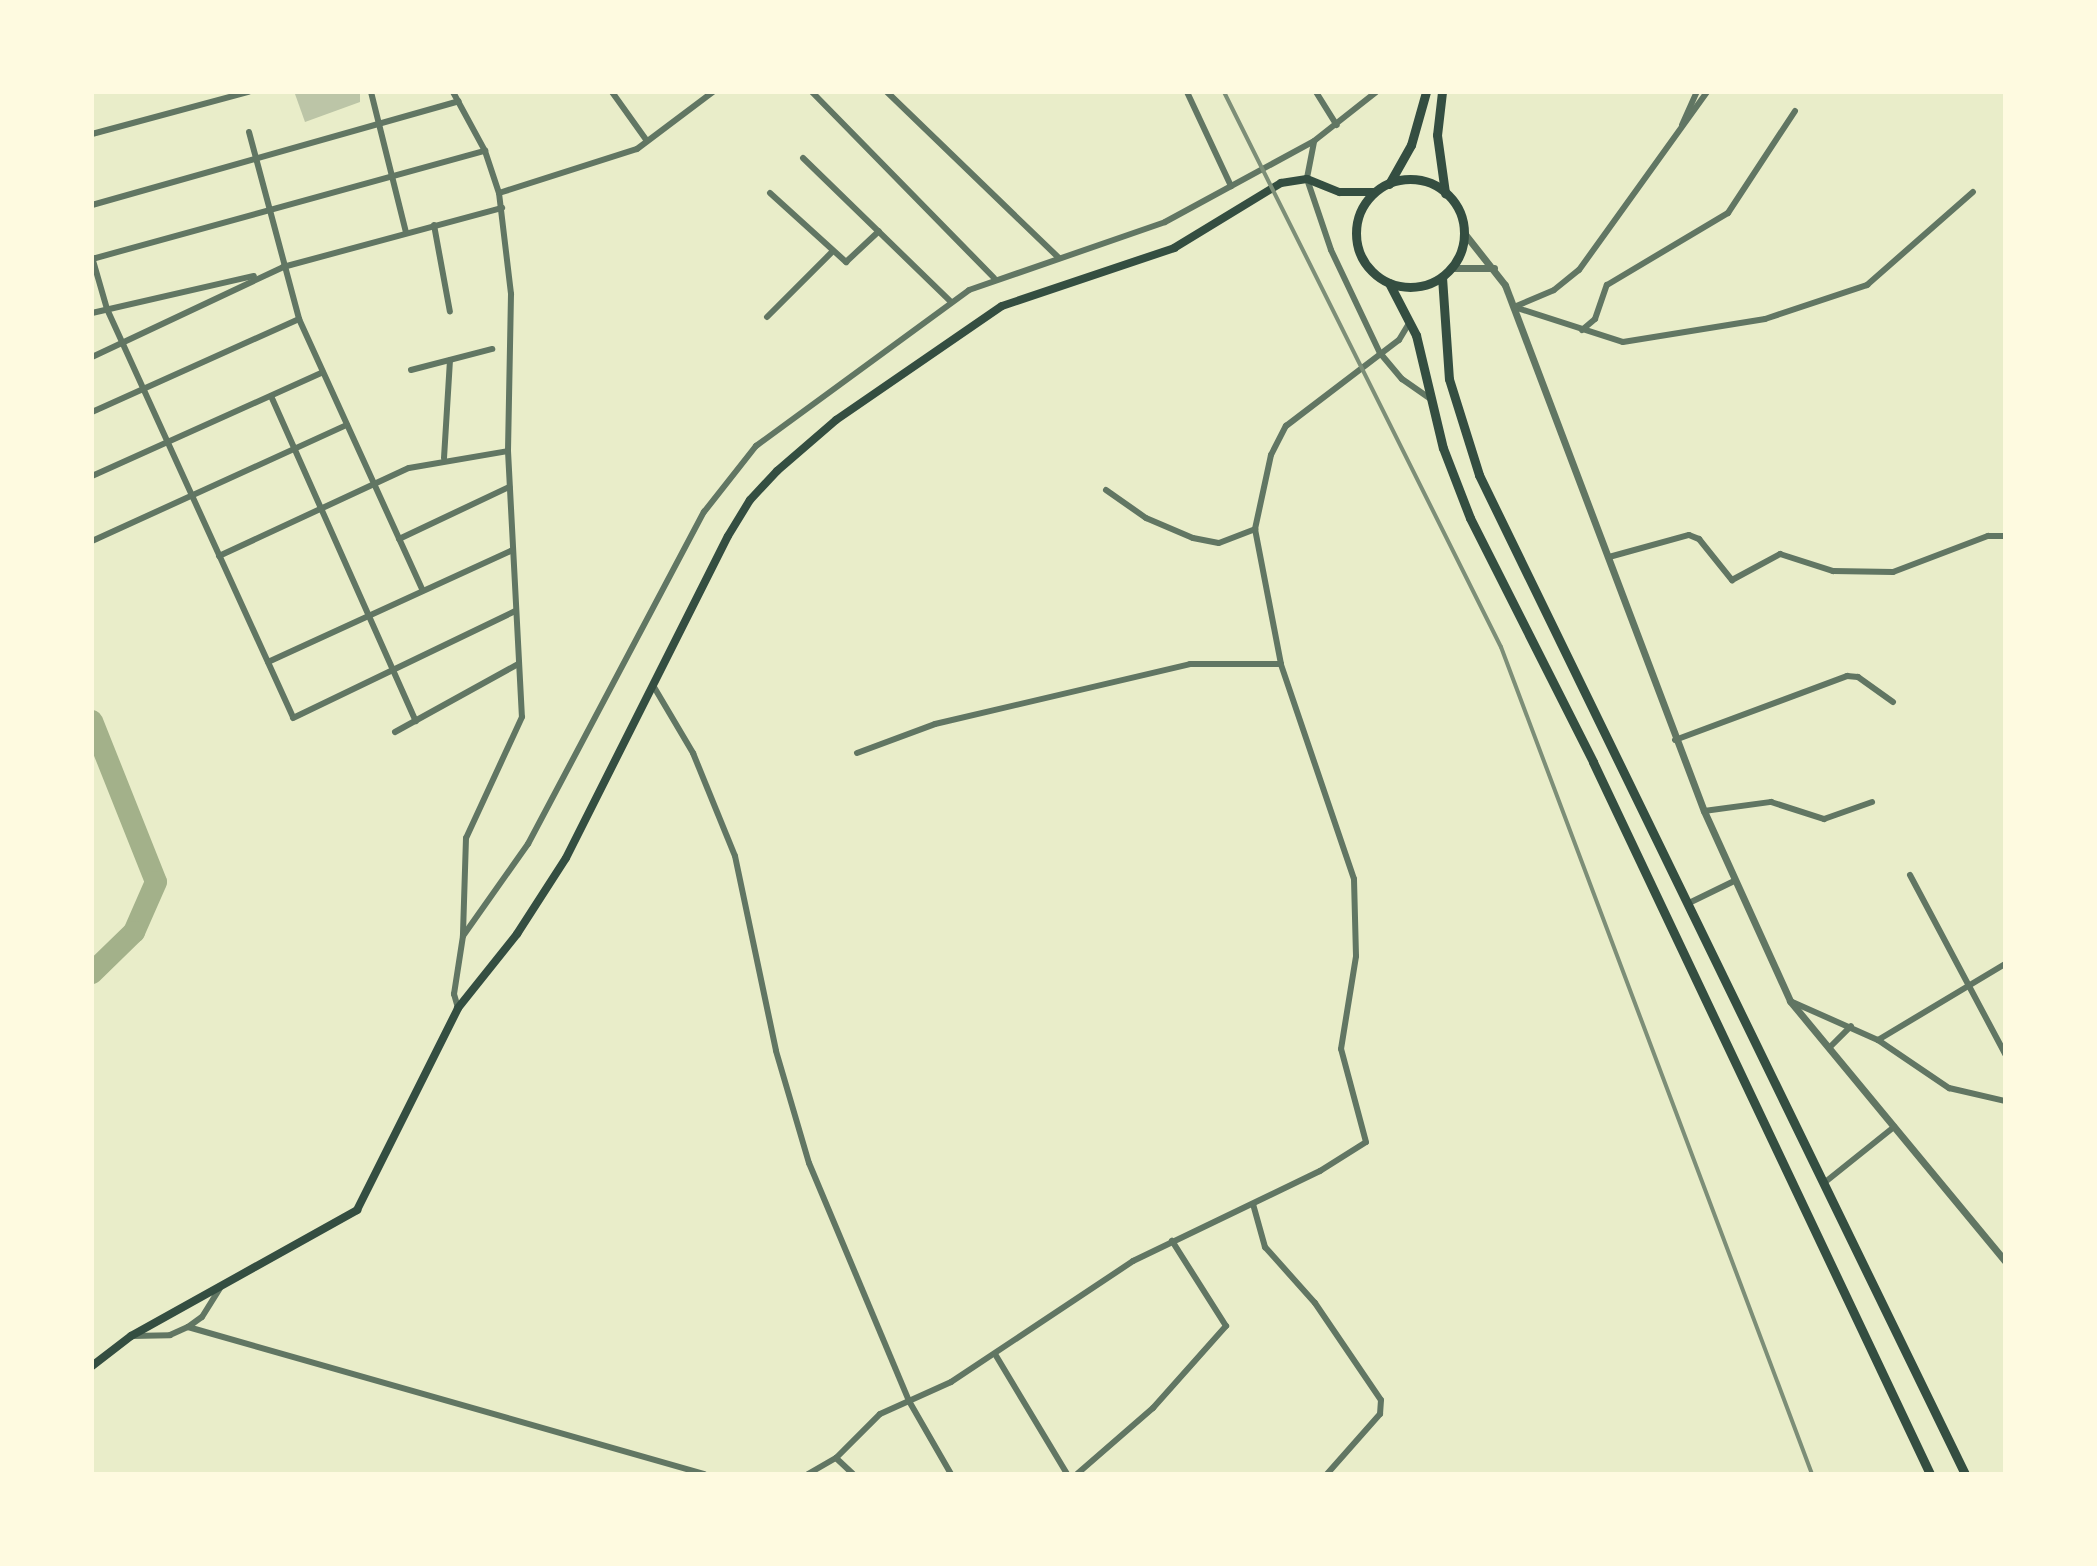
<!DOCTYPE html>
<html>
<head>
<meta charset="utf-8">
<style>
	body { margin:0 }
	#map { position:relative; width:2097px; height:1566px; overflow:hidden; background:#e9edc9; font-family:"Roboto Condensed",sans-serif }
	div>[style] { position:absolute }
	.river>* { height:22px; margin:-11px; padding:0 11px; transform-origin:11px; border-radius:11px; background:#a3b18a }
	.building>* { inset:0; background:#bcc5a7 }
	.minor>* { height:6px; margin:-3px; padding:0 3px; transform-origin:3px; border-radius:3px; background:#617663 }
	.tertiary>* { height:7px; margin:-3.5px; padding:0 3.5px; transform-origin:3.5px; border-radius:3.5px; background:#617663 }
	.secondary>* { height:8px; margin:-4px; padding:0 4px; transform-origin:4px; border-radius:4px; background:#344e41 }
	.trunk>* { height:9px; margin:-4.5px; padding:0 4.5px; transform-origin:4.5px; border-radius:4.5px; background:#344e41 }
	.trunk>.ring { margin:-4.5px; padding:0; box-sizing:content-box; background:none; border:9px solid #344e41; border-radius:50% }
	.rail>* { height:4px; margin:-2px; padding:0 2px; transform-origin:2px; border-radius:2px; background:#7c8e77 }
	span { translate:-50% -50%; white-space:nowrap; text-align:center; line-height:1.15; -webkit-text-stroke:6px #fefae0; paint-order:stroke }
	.frame { position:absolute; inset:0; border:94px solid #fefae0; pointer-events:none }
</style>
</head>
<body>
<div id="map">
	<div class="river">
		<div style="left:92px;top:721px;width:173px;rotate:68.3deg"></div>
		<div style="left:156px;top:882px;width:55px;rotate:113.7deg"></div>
		<div style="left:134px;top:932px;width:59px;rotate:135.7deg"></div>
	</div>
	<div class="building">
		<div style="clip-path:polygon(302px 92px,360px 92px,360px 102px,305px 122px,295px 94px)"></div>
	</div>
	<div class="minor">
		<div style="left:371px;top:92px;width:144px;rotate:76deg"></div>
		<div style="left:453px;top:92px;width:67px;rotate:61.5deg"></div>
		<div style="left:485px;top:151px;width:44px;rotate:71.6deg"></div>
		<div style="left:499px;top:193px;width:102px;rotate:83.2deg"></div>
		<div style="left:511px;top:294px;width:157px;rotate:91.1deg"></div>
		<div style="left:508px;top:451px;width:266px;rotate:87deg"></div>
		<div style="left:522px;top:717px;width:133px;rotate:114.8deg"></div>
		<div style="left:466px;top:838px;width:98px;rotate:91.8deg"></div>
		<div style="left:463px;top:936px;width:59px;rotate:98.8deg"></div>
		<div style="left:454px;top:994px;width:15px;rotate:74deg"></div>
		<div style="left:612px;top:92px;width:60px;rotate:54.5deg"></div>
		<div style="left:812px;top:92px;width:260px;rotate:45.6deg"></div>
		<div style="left:887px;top:92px;width:239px;rotate:44deg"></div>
		<div style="left:1187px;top:92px;width:104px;rotate:64.9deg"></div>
		<div style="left:1316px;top:92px;width:39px;rotate:58deg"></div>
		<div style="left:1682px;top:125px;width:36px;rotate:-66deg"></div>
		<div style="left:249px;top:132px;width:194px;rotate:75deg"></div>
		<div style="left:299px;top:319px;width:297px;rotate:65.5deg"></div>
		<div style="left:92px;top:134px;width:162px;rotate:-15.1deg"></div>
		<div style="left:1314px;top:142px;width:38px;rotate:101deg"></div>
		<div style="left:1307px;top:179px;width:75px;rotate:71.3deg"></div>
		<div style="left:1331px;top:250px;width:114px;rotate:64.6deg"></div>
		<div style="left:1380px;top:353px;width:34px;rotate:50deg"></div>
		<div style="left:1402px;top:379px;width:35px;rotate:35deg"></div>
		<div style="left:803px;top:158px;width:205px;rotate:44.2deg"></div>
		<div style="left:499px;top:193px;width:145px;rotate:-17.7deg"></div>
		<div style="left:637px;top:149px;width:95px;rotate:-36.9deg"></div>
		<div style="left:770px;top:193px;width:103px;rotate:42.2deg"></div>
		<div style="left:846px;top:262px;width:45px;rotate:-43.2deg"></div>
		<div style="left:92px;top:205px;width:381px;rotate:-15.8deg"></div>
		<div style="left:434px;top:225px;width:88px;rotate:79.6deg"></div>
		<div style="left:92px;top:257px;width:54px;rotate:73.9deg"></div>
		<div style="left:107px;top:309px;width:449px;rotate:65.5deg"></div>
		<div style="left:293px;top:718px;width:246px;rotate:-25.7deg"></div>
		<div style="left:92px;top:259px;width:408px;rotate:-15.4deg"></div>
		<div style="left:1514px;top:307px;width:114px;rotate:17.8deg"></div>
		<div style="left:1623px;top:342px;width:144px;rotate:-9.2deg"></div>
		<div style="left:1765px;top:319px;width:108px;rotate:-18.4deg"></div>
		<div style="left:1867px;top:285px;width:141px;rotate:-41.3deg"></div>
		<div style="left:1514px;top:307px;width:43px;rotate:-23deg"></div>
		<div style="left:1554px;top:290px;width:32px;rotate:-39deg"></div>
		<div style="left:1579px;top:270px;width:219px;rotate:-54.3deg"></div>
		<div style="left:92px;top:313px;width:166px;rotate:-12.9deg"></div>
		<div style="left:767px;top:317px;width:93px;rotate:-45deg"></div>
		<div style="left:1582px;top:330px;width:17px;rotate:-40deg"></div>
		<div style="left:1595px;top:319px;width:36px;rotate:-71deg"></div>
		<div style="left:1607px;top:285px;width:141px;rotate:-30.8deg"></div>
		<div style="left:1728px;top:213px;width:122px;rotate:-56.7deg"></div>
		<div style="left:92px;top:357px;width:211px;rotate:-25.2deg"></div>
		<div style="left:283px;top:267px;width:227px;rotate:-15.1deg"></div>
		<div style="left:411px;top:370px;width:84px;rotate:-14.5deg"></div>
		<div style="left:271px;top:396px;width:356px;rotate:66deg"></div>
		<div style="left:92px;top:412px;width:227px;rotate:-24.2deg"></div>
		<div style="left:444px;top:458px;width:98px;rotate:-86.5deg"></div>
		<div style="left:92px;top:476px;width:253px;rotate:-24.2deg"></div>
		<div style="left:1106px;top:490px;width:49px;rotate:35deg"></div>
		<div style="left:1146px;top:518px;width:51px;rotate:23.1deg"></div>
		<div style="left:1193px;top:538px;width:26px;rotate:11deg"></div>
		<div style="left:1219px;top:543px;width:39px;rotate:-21deg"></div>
		<div style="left:399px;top:539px;width:122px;rotate:-25.3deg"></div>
		<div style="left:92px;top:541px;width:280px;rotate:-24.5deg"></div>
		<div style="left:219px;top:556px;width:209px;rotate:-24.9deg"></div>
		<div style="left:409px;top:468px;width:100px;rotate:-9.7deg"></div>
		<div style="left:1609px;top:557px;width:83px;rotate:-15.4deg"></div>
		<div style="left:1689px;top:535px;width:11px;rotate:22deg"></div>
		<div style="left:1699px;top:539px;width:53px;rotate:51.2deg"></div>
		<div style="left:1732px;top:580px;width:55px;rotate:-28.4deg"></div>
		<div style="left:1780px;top:554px;width:56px;rotate:17.8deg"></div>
		<div style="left:1833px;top:571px;width:60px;rotate:1deg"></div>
		<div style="left:1893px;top:572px;width:102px;rotate:-20.8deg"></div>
		<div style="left:1988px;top:536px;width:17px"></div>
		<div style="left:268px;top:662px;width:269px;rotate:-24.6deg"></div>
		<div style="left:654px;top:687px;width:77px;rotate:59.4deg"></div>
		<div style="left:693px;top:753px;width:111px;rotate:67.8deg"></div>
		<div style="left:735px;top:856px;width:199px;rotate:78.1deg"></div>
		<div style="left:776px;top:1051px;width:117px;rotate:73.6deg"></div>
		<div style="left:809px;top:1163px;width:258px;rotate:67.2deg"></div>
		<div style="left:909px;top:1401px;width:84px;rotate:60.1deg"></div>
		<div style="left:395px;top:732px;width:141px;rotate:-28.9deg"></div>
		<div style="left:1675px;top:740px;width:184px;rotate:-20.4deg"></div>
		<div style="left:1847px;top:676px;width:11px;rotate:5deg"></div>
		<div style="left:1858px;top:677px;width:43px;rotate:35.5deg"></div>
		<div style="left:857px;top:753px;width:83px;rotate:-20.4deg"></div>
		<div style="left:935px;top:724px;width:262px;rotate:-13.2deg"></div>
		<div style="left:1190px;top:664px;width:91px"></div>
		<div style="left:1704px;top:811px;width:68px;rotate:-7.7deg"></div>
		<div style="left:1771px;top:802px;width:56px;rotate:17.8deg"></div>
		<div style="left:1824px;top:819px;width:51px;rotate:-19.5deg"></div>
		<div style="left:1910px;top:875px;width:203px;rotate:62deg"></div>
		<div style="left:1689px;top:903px;width:48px;rotate:-26deg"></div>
		<div style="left:463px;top:936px;width:113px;rotate:-54.8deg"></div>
		<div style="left:528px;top:844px;width:376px;rotate:-62.1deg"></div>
		<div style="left:704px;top:512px;width:84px;rotate:-51.8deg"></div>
		<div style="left:756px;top:446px;width:264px;rotate:-36.2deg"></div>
		<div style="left:969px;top:290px;width:207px;rotate:-19.1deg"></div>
		<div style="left:1165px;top:222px;width:170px;rotate:-28.5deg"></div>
		<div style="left:1314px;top:141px;width:79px;rotate:-38.3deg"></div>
		<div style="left:1790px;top:1001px;width:96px;rotate:23.9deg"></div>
		<div style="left:1878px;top:1040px;width:86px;rotate:34.1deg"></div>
		<div style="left:1949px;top:1088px;width:57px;rotate:13.1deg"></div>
		<div style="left:1878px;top:1040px;width:148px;rotate:-30.9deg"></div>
		<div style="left:1829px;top:1048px;width:31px;rotate:-45deg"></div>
		<div style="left:1824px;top:1183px;width:90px;rotate:-38.7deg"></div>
		<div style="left:1253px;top:1204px;width:45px;rotate:74.4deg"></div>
		<div style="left:1265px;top:1247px;width:75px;rotate:48.2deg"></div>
		<div style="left:1315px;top:1303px;width:117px;rotate:55.8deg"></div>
		<div style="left:1381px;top:1400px;width:14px;rotate:94deg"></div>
		<div style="left:1380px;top:1414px;width:80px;rotate:131.5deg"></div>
		<div style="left:188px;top:1327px;width:537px;rotate:15.9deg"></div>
		<div style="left:131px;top:1336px;width:39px;rotate:-1deg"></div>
		<div style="left:170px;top:1335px;width:20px;rotate:-24deg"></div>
		<div style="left:188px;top:1327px;width:17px;rotate:-36deg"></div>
		<div style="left:202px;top:1317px;width:34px;rotate:-58deg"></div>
		<div style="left:995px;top:1354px;width:140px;rotate:59deg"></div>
		<div style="left:836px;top:1458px;width:23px;rotate:43deg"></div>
		<div style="left:808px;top:1474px;width:32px;rotate:-30deg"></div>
		<div style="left:836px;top:1458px;width:62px;rotate:-45deg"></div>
		<div style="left:880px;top:1414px;width:78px;rotate:-24.3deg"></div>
		<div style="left:951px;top:1382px;width:219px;rotate:-33.6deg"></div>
		<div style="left:1133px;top:1261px;width:208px;rotate:-25.7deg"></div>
		<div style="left:1320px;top:1171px;width:54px;rotate:-32.2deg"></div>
		<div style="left:1366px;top:1142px;width:96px;rotate:-105deg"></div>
		<div style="left:1341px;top:1049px;width:94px;rotate:-80.8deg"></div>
		<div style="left:1356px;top:956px;width:77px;rotate:-91.5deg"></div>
		<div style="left:1354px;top:879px;width:227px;rotate:-108.8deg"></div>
		<div style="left:1281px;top:664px;width:137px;rotate:-100.9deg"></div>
		<div style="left:1255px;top:529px;width:76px;rotate:-77.8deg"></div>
		<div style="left:1271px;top:455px;width:33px;rotate:-63deg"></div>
		<div style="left:1286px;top:426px;width:142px;rotate:-37.3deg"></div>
		<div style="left:1399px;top:340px;width:21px;rotate:-59deg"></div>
		<div style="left:1077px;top:1474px;width:101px;rotate:-41deg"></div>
		<div style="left:1153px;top:1408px;width:110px;rotate:-48.3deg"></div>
		<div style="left:1226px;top:1326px;width:101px;rotate:-122.4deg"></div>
	</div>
	<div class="tertiary">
		<div style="left:1464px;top:233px;width:66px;rotate:51.7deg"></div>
		<div style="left:1505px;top:285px;width:562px;rotate:69.28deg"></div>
		<div style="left:1704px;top:811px;width:209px;rotate:65.6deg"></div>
		<div style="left:1790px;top:1001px;width:337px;rotate:50.4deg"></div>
		<div style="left:1451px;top:268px;width:43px"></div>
	</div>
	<div class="secondary">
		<div style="left:92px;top:1366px;width:49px;rotate:-37.6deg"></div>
		<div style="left:131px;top:1336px;width:259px;rotate:-29.1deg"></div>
		<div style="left:357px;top:1210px;width:226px;rotate:-63.4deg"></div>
		<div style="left:458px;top:1008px;width:95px;rotate:-51.4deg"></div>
		<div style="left:517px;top:934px;width:90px;rotate:-57.2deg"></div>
		<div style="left:566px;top:858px;width:360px;rotate:-63.3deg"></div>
		<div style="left:728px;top:536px;width:42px;rotate:-58.6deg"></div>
		<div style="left:750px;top:500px;width:40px;rotate:-47deg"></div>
		<div style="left:777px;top:471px;width:78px;rotate:-40.8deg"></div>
		<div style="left:836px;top:420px;width:201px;rotate:-34.5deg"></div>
		<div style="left:1002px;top:306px;width:182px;rotate:-18.6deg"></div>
		<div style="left:1174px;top:248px;width:125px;rotate:-31.3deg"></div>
		<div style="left:1281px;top:183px;width:26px;rotate:-9deg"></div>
		<div style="left:1307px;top:179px;width:35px;rotate:22deg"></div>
		<div style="left:1340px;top:192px;width:35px"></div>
	</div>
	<div class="trunk">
		<div style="left:1442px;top:92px;width:43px;rotate:96.6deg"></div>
		<div style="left:1437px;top:135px;width:59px;rotate:82.1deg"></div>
		<div class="ring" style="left:1356px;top:179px;width:99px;height:99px"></div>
		<div style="left:1389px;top:184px;width:45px;rotate:-60.6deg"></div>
		<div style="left:1411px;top:145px;width:55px;rotate:-74.2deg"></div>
		<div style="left:1442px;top:277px;width:102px;rotate:86.1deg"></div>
		<div style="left:1449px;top:379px;width:101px;rotate:72.6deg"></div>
		<div style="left:1479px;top:475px;width:1111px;rotate:64.06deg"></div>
		<div style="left:1389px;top:283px;width:59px;rotate:62.6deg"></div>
		<div style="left:1416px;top:335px;width:116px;rotate:76.6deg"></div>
		<div style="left:1443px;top:448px;width:75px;rotate:68.9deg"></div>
		<div style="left:1470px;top:518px;width:273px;rotate:63.2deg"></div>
		<div style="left:1593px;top:762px;width:788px;rotate:64.67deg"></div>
	</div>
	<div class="rail">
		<div style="left:1224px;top:92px;width:620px;rotate:63.48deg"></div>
		<div style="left:1501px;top:647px;width:884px;rotate:69.39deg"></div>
	</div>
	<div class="frame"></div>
</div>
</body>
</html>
